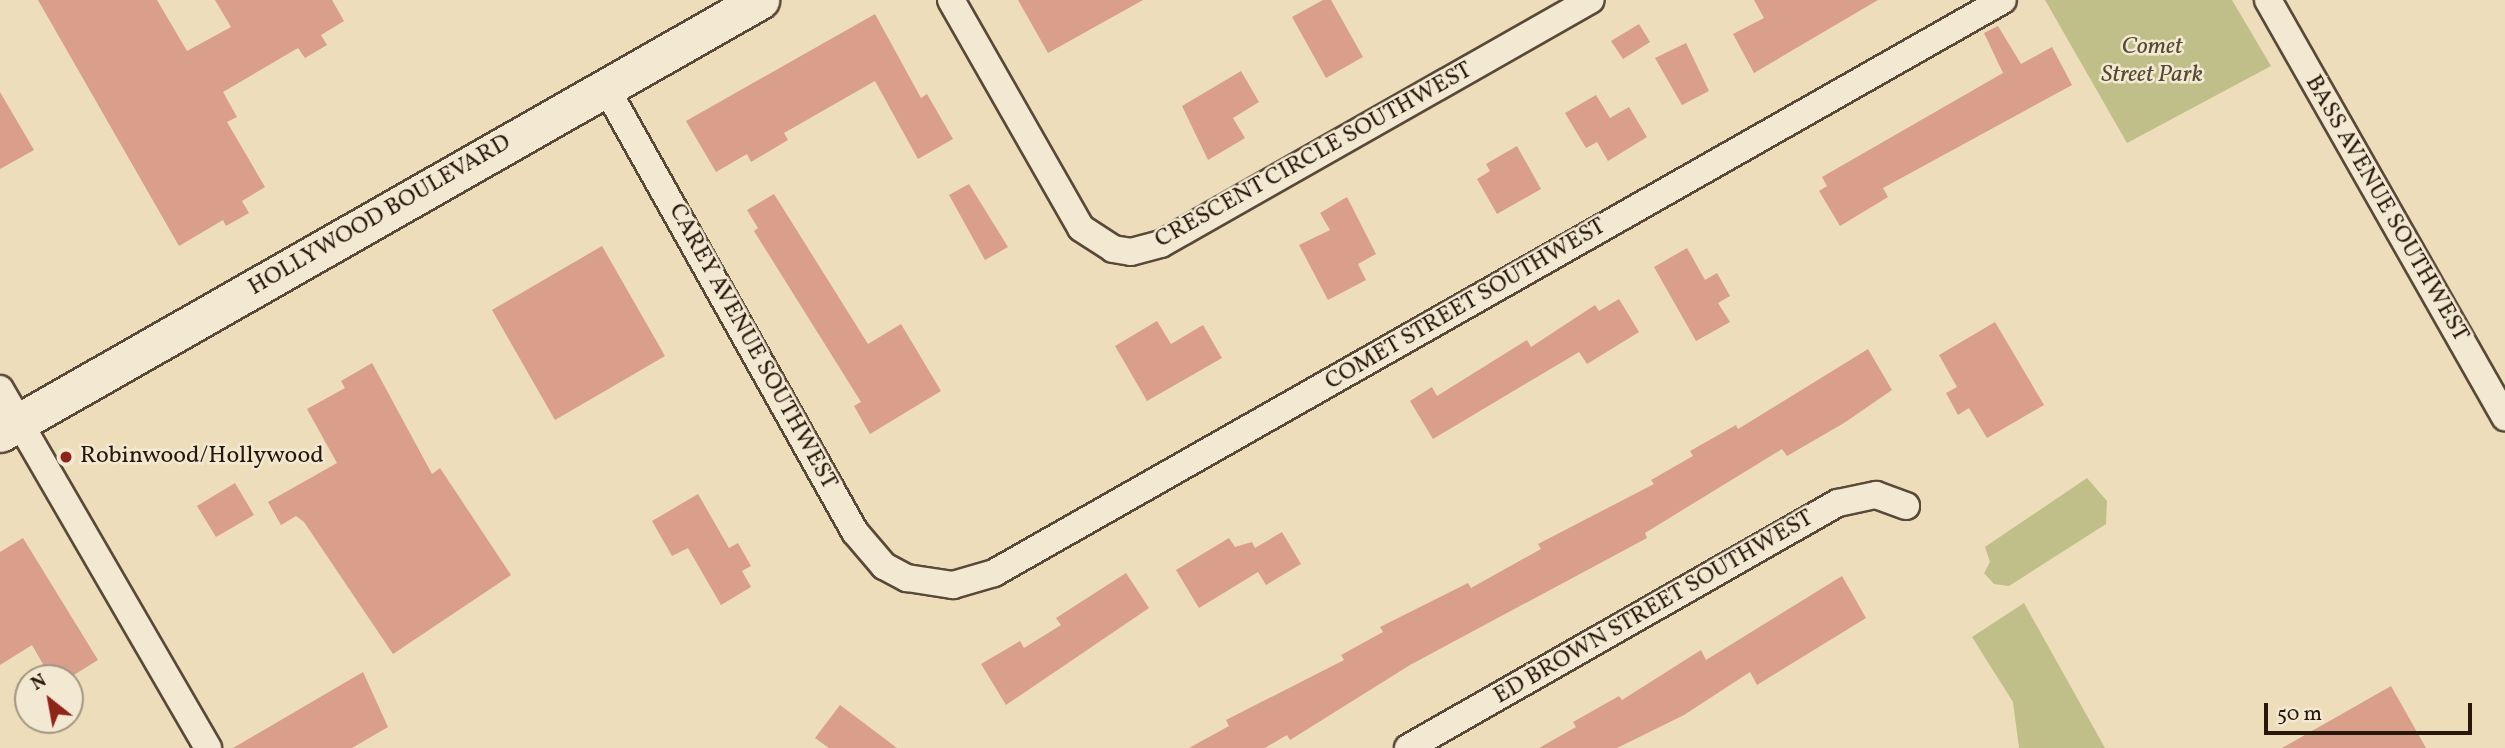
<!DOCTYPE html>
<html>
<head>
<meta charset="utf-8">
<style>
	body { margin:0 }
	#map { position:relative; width:2505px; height:748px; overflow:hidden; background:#edddba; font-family:Vollkorn,serif }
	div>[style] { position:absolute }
	.green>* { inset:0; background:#c0bf8a }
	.building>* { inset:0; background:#d99f8a }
	.roads { filter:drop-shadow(2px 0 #594938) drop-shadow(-2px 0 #594938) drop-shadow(0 2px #594938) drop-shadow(0 -2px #594938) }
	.street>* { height:26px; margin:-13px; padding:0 13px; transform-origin:13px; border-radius:13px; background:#f3e9d2 }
	.secondary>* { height:37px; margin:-18.5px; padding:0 18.5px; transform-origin:18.5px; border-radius:18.5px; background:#f3e9d2 }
	.dots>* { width:19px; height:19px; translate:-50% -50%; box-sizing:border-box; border:4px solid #f3e9d2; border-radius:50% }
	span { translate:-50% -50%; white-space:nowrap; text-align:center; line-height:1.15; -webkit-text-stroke:5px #f3e9d2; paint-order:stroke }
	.park-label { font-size:24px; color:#564a32; font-style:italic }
	.street-label { font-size:24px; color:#28180c }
	.poi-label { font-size:24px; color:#28180c }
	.left { translate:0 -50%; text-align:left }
	.north { position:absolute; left:14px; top:664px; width:70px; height:70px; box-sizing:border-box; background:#f3e9d2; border:2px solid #a29583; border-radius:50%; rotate:329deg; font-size:19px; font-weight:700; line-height:28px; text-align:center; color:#28180c }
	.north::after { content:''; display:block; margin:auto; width:24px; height:32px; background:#8f2418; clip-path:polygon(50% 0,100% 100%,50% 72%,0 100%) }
	.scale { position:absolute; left:2264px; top:703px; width:208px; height:32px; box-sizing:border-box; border:4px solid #28180c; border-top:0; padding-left:9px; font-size:21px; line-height:24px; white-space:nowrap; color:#28180c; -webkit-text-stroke:5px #f3e9d2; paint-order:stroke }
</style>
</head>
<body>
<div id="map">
	<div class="green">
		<div style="clip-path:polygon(2045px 0,2232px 0,2271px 66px,2127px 143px)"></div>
		<div style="clip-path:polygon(2087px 478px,2107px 501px,2106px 524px,2009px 586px,1994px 584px,1984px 573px,1990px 562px,1985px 547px)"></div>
		<div style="clip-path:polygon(2024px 603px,2105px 748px,2019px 748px,2013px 702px,1972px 637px)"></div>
	</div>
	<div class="building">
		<div style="clip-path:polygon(38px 0,157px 0,187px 51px,231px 27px,215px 0,332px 0,344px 21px,321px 35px,327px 45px,305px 58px,298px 48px,223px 92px,237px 117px,227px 122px,265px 187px,242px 201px,249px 213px,226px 226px,223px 220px,179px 246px)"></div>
		<div style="clip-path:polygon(1018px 0,1143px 0,1048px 53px)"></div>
		<div style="clip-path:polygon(1323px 0,1331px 0,1363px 57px,1326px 78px,1292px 17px)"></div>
		<div style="clip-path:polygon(1754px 0,1878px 0,1754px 73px,1733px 34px,1764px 18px)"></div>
		<div style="clip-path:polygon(875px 14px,921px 98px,927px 94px,953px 139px,918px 159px,875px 81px,784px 133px,788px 140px,751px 162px,747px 154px,716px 172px,686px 121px)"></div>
		<div style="clip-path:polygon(1639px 24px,1650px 42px,1623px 59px,1611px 41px)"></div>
		<div style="clip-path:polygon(1998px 26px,2021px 64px,2052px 47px,2072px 85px,1883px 188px,1888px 197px,1840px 226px,1819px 191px,1827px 186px,1822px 177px,2003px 73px,1984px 33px)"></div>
		<div style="clip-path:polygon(1686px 43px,1709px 91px,1682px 105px,1655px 58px)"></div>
		<div style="clip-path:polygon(1241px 71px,1259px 102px,1233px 118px,1245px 138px,1208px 160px,1182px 106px)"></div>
		<div style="clip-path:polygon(0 92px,34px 150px,0 169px)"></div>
		<div style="clip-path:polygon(1596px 95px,1610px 118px,1629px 107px,1647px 137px,1608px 161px,1597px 142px,1586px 148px,1565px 113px)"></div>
		<div style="clip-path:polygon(1517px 146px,1541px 189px,1497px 214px,1477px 179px,1490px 171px,1486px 164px)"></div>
		<div style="clip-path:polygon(969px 184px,1008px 247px,985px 260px,949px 195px)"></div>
		<div style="clip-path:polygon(774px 194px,868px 344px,901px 324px,941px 391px,870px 434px,854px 406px,861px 402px,754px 231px,758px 228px,747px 210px)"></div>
		<div style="clip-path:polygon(1347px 197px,1376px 254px,1358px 264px,1366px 280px,1328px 300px,1299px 245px,1330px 230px,1320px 213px)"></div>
		<div style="clip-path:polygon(602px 246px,665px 356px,555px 420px,492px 310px)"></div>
		<div style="clip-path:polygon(1687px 248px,1705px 280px,1717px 273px,1730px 296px,1718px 303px,1730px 322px,1696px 341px,1654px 267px)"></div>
		<div style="clip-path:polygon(1619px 299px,1639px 332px,1587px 364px,1579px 352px,1433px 439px,1410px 401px,1432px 387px,1437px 396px,1527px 340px,1531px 347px,1595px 305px,1599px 311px)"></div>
		<div style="clip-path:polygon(1157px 321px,1171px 344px,1203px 325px,1222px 358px,1147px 401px,1115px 346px)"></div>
		<div style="clip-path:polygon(1995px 322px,2044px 405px,1987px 438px,1969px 408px,1958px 415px,1946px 393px,1957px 387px,1939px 355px)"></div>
		<div style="clip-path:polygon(1868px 349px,1892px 390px,1844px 423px,1787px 456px,1782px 449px,1645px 533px,1647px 538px,1410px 665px,1290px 740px,1287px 735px,1265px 748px,1189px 748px,1229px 726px,1226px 720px,1344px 660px,1341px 655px,1383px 632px,1380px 627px,1468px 583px,1471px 588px,1541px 549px,1538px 544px,1654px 484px,1651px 480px,1693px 456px,1690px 451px,1736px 425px,1738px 429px)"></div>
		<div style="clip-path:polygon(372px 363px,432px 474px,440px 468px,511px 575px,393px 654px,304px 522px,296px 516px,281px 525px,268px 502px,337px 463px,307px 409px,345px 388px,341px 381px)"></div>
		<div style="clip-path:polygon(235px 483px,254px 515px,216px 537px,197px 506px)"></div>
		<div style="clip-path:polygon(698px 494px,729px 548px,738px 543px,751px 566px,742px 571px,751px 587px,721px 605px,688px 548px,672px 556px,652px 521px)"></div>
		<div style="clip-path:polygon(1282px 532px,1301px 564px,1266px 585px,1258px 572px,1199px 608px,1176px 570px,1229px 538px,1235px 547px,1252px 542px,1255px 548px)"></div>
		<div style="clip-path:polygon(23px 538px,98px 660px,69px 678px,51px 678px,32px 645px,0 665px,0 552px)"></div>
		<div style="clip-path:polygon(1126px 573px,1149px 608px,1006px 705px,981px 664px,1020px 641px,1024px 648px,1061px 625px,1056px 618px)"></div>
		<div style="clip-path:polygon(1842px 576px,1866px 618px,1757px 685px,1750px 672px,1684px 715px,1617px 748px,1539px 748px,1576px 727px,1573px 722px,1619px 696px,1622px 700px,1701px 650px,1706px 660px)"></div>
		<div style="clip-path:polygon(363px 672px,388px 727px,352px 748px,233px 748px)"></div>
		<div style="clip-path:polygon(2391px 686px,2426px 748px,2282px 748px)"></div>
		<div style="clip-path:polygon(840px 705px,897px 748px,829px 748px,815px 738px)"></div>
	</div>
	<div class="roads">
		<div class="street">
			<div style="left:951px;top:0;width:262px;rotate:60.3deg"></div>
			<div style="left:1081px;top:228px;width:38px;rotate:33deg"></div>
			<div style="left:1113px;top:249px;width:18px;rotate:9deg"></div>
			<div style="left:1131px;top:252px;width:31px;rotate:-15deg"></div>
			<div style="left:1161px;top:244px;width:494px;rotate:-29.6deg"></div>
			<div style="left:2268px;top:0;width:480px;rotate:60.4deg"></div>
			<div style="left:606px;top:88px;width:509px;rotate:60.72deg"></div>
			<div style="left:855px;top:532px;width:45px;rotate:49.5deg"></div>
			<div style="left:884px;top:566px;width:26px;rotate:28deg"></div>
			<div style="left:907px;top:578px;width:47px;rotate:8.7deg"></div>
			<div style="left:953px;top:585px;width:43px;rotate:-16.3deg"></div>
			<div style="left:994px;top:573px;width:1160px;rotate:-29.59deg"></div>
			<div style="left:0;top:389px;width:415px;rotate:59.9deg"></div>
			<div style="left:1408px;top:748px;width:495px;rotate:-29.7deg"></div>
			<div style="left:1838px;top:503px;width:39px;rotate:-12deg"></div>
			<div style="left:1876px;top:495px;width:32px;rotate:20deg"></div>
		</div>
		<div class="secondary">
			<div style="left:0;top:433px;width:875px;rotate:-29.67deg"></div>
		</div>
	</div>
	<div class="dots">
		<div style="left:66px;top:457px;background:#8f2418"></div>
	</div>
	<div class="park-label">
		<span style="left:2152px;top:62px">Comet<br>Street Park</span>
	</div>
	<div class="street-label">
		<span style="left:1314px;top:156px;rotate:-29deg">CRESCENT CIRCLE SOUTHWEST</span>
		<span style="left:2386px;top:209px;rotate:60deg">BASS AVENUE SOUTHWEST</span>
		<span style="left:380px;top:216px;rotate:-30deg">HOLLYWOOD BOULEVARD</span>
		<span style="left:1466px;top:305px;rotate:-30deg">COMET STREET SOUTHWEST</span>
		<span style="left:752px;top:347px;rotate:61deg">CAREY AVENUE SOUTHWEST</span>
		<span style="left:1654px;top:608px;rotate:-30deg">ED BROWN STREET SOUTHWEST</span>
	</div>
	<div class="poi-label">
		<span class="left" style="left:80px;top:457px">Robinwood/Hollywood</span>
	</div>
	<div class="north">N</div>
	<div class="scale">50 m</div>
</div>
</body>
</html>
